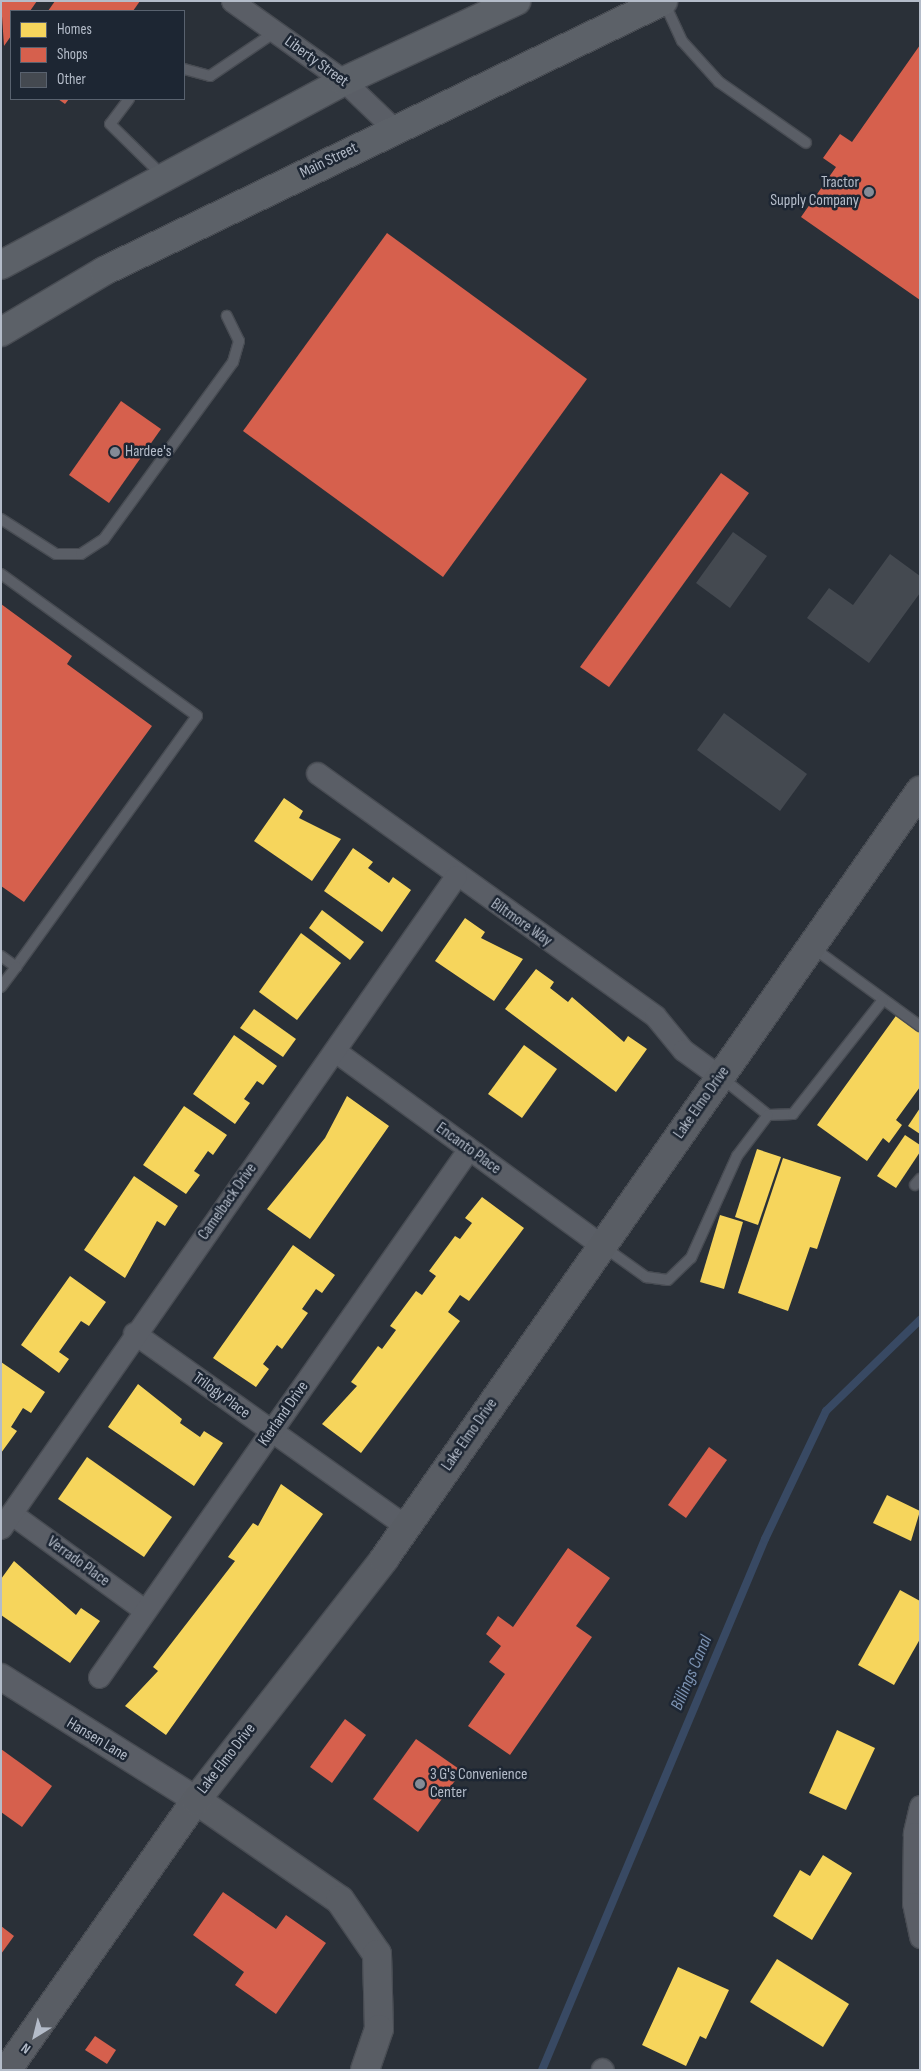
<!DOCTYPE html>
<html>
<head>
<meta charset="utf-8">
<style>
	body { margin:0 }
	#map { position:relative; width:921px; height:2071px; overflow:hidden; background:#2a3038; font-family:"Sofia Sans Condensed",sans-serif }
	div>[style] { position:absolute }
	.homes>* { inset:0; background:#f6d55c }
	.shops>* { inset:0; background:#d6604d }
	.stream>* { height:8px; margin:-4px; padding:0 4px; transform-origin:4px; border-radius:4px; background:#384963 }
	.building>* { inset:0; background:#444950 }
	.roads { filter:drop-shadow(1px 0 #484c53) drop-shadow(-1px 0 #484c53) drop-shadow(0 1px #484c53) drop-shadow(0 -1px #484c53) }
	.service>* { height:10px; margin:-5px; padding:0 5px; transform-origin:5px; border-radius:5px; background:#5a5e66 }
	.minor>* { height:21px; margin:-10.5px; padding:0 10.5px; transform-origin:10.5px; border-radius:10.5px; background:#5a5e66 }
	.tertiary>* { height:26px; margin:-13px; padding:0 13px; transform-origin:13px; border-radius:13px; background:#5a5e66 }
	.secondary>* { height:28px; margin:-14px; padding:0 14px; transform-origin:14px; border-radius:14px; background:#595d64 }
	.primary>* { height:28px; margin:-14px; padding:0 14px; transform-origin:14px; border-radius:14px; background:#5c6168 }
	.dots>* { width:14px; height:14px; translate:-50% -50%; box-sizing:border-box; border:2px solid #1d2633; border-radius:50% }
	span { translate:-50% -50%; white-space:nowrap; text-align:center; line-height:1.15; -webkit-text-stroke:5px #1d2633; paint-order:stroke }
	.street-label { font-size:16px; color:#b4bcc9 }
	.poi-label { font-size:16px; color:#b4bcc9 }
	.right { translate:-100% -50%; text-align:right }
	.left { translate:0 -50%; text-align:left }
	.water-label { font-size:18px; color:#7c92b1; font-style:italic }
	.frame { position:absolute; inset:0; border:2px solid #b4bcc9; pointer-events:none }
	.legend { position:absolute; left:10px; top:10px; width:175px; height:90px; box-sizing:border-box; background:#1d2633; border:1px solid #59626f; margin:0; padding:6px 9px; list-style:none; font-size:15px; color:#b4bcc9 }
	.legend li { display:flex; align-items:center; gap:10px; height:25px }
	.legend b { width:25px; border:1px solid #59626f }
	.north { position:absolute; left:10px; top:2011px; width:50px; height:50px; -webkit-text-stroke:4px #1d2633; paint-order:stroke; rotate:216deg; font-size:14px; font-weight:700; line-height:20px; text-align:center; color:#b4bcc9 }
	.north::after { content:''; display:block; margin:auto; width:18px; height:22px; background:#b4bcc9; clip-path:polygon(50% 0,100% 100%,50% 72%,0 100%) }
</style>
</head>
<body>
<div id="map">
	<div class="homes">
		<div style="clip-path:polygon(284px 798px,303px 811px,299px 818px,341px 839px,312px 881px,254px 841px)"></div>
		<div style="clip-path:polygon(353px 848px,373px 862px,368px 868px,389px 883px,393px 877px,411px 890px,382px 932px,324px 891px)"></div>
		<div style="clip-path:polygon(322px 910px,364px 942px,350px 960px,309px 928px)"></div>
		<div style="clip-path:polygon(465px 918px,485px 932px,481px 938px,523px 959px,494px 1001px,435px 961px)"></div>
		<div style="clip-path:polygon(301px 933px,341px 963px,297px 1020px,259px 992px)"></div>
		<div style="clip-path:polygon(536px 969px,554px 982px,550px 988px,568px 1002px,572px 997px,624px 1042px,628px 1036px,647px 1049px,616px 1092px,505px 1009px)"></div>
		<div style="clip-path:polygon(254px 1009px,296px 1039px,283px 1057px,240px 1028px)"></div>
		<div style="clip-path:polygon(898px 1013px,920px 1028px,920px 1087px,896px 1120px,902px 1125px,889px 1143px,883px 1138px,867px 1161px,817px 1125px)"></div>
		<div style="clip-path:polygon(234px 1035px,277px 1066px,263px 1085px,257px 1081px,244px 1099px,250px 1103px,235px 1124px,193px 1094px)"></div>
		<div style="clip-path:polygon(524px 1045px,557px 1069px,522px 1118px,488px 1094px)"></div>
		<div style="clip-path:polygon(347px 1096px,389px 1126px,310px 1239px,267px 1209px,325px 1138px)"></div>
		<div style="clip-path:polygon(184px 1106px,227px 1135px,213px 1155px,208px 1151px,194px 1171px,200px 1175px,186px 1194px,143px 1165px)"></div>
		<div style="clip-path:polygon(920px 1108px,920px 1134px,908px 1126px)"></div>
		<div style="clip-path:polygon(905px 1135px,920px 1145px,920px 1152px,896px 1188px,877px 1176px)"></div>
		<div style="clip-path:polygon(757px 1149px,781px 1157px,758px 1225px,735px 1217px)"></div>
		<div style="clip-path:polygon(783px 1158px,841px 1177px,817px 1249px,810px 1247px,788px 1311px,738px 1293px)"></div>
		<div style="clip-path:polygon(134px 1176px,178px 1206px,165px 1226px,157px 1221px,125px 1278px,84px 1250px)"></div>
		<div style="clip-path:polygon(482px 1197px,524px 1228px,469px 1301px,460px 1295px,448px 1312px,460px 1321px,361px 1453px,322px 1424px,357px 1386px,351px 1382px,378px 1346px,382px 1349px,396px 1330px,390px 1326px,416px 1291px,422px 1295px,436px 1276px,429px 1271px,455px 1236px,460px 1239px,472px 1223px,465px 1218px)"></div>
		<div style="clip-path:polygon(720px 1215px,743px 1222px,724px 1289px,700px 1282px)"></div>
		<div style="clip-path:polygon(293px 1245px,335px 1275px,322px 1293px,316px 1289px,302px 1309px,308px 1313px,282px 1349px,277px 1345px,263px 1364px,269px 1369px,256px 1387px,213px 1358px)"></div>
		<div style="clip-path:polygon(70px 1276px,106px 1302px,89px 1326px,81px 1321px,59px 1352px,69px 1359px,59px 1373px,21px 1345px)"></div>
		<div style="clip-path:polygon(1px 1362px,45px 1392px,31px 1413px,23px 1408px,11px 1427px,17px 1431px,1px 1453px)"></div>
		<div style="clip-path:polygon(138px 1384px,182px 1419px,180px 1423px,200px 1437px,204px 1431px,223px 1443px,194px 1486px,108px 1427px)"></div>
		<div style="clip-path:polygon(87px 1457px,172px 1517px,144px 1557px,58px 1499px)"></div>
		<div style="clip-path:polygon(281px 1484px,323px 1514px,166px 1735px,125px 1706px,158px 1671px,153px 1667px,235px 1561px,228px 1557px,253px 1523px,258px 1526px)"></div>
		<div style="clip-path:polygon(887px 1495px,920px 1511px,911px 1541px,873px 1523px)"></div>
		<div style="clip-path:polygon(14px 1561px,76px 1615px,81px 1608px,100px 1621px,70px 1663px,1px 1615px,1px 1579px)"></div>
		<div style="clip-path:polygon(900px 1590px,920px 1601px,920px 1639px,894px 1685px,858px 1665px)"></div>
		<div style="clip-path:polygon(837px 1730px,875px 1748px,846px 1810px,809px 1793px)"></div>
		<div style="clip-path:polygon(823px 1855px,852px 1873px,812px 1940px,773px 1916px,800px 1870px,810px 1876px)"></div>
		<div style="clip-path:polygon(777px 1959px,849px 2004px,823px 2047px,750px 2002px)"></div>
		<div style="clip-path:polygon(678px 1967px,729px 1990px,706px 2039px,700px 2036px,686px 2066px,642px 2045px)"></div>
	</div>
	<div class="shops">
		<div style="clip-path:polygon(1px 1px,37px 1px,30px 11px,11px 11px,11px 36px,4px 46px)"></div>
		<div style="clip-path:polygon(55px 1px,140px 1px,133px 11px,48px 11px)"></div>
		<div style="clip-path:polygon(920px 45px,920px 300px,801px 217px,836px 167px,823px 158px,840px 134px,852px 142px)"></div>
		<div style="clip-path:polygon(58px 99px,69px 99px,65px 104px)"></div>
		<div style="clip-path:polygon(387px 233px,587px 379px,443px 577px,243px 431px)"></div>
		<div style="clip-path:polygon(121px 401px,161px 429px,109px 503px,69px 475px)"></div>
		<div style="clip-path:polygon(721px 473px,749px 493px,609px 687px,580px 667px)"></div>
		<div style="clip-path:polygon(1px 604px,72px 656px,67px 664px,152px 726px,24px 902px,1px 886px)"></div>
		<div style="clip-path:polygon(709px 1447px,727px 1460px,686px 1518px,668px 1505px)"></div>
		<div style="clip-path:polygon(568px 1548px,610px 1578px,576px 1626px,592px 1637px,510px 1755px,468px 1726px,505px 1674px,489px 1662px,501px 1646px,486px 1634px,498px 1616px,513px 1627px)"></div>
		<div style="clip-path:polygon(345px 1719px,366px 1735px,332px 1783px,310px 1767px)"></div>
		<div style="clip-path:polygon(416px 1739px,462px 1771px,418px 1832px,373px 1799px)"></div>
		<div style="clip-path:polygon(1px 1749px,52px 1786px,22px 1827px,1px 1812px)"></div>
		<div style="clip-path:polygon(223px 1892px,276px 1929px,286px 1915px,326px 1943px,276px 2014px,235px 1985px,244px 1972px,193px 1935px)"></div>
		<div style="clip-path:polygon(1px 1926px,14px 1936px,1px 1954px)"></div>
		<div style="clip-path:polygon(95px 2036px,116px 2050px,107px 2064px,85px 2050px)"></div>
	</div>
	<div class="stream">
		<div style="left:542px;top:2070px;width:576px;rotate:-67.22deg"></div>
		<div style="left:765px;top:1539px;width:142px;rotate:-64.5deg"></div>
		<div style="left:826px;top:1411px;width:131px;rotate:-44.1deg"></div>
	</div>
	<div class="building">
		<div style="clip-path:polygon(733px 532px,767px 556px,730px 608px,696px 583px)"></div>
		<div style="clip-path:polygon(890px 554px,920px 576px,920px 593px,869px 663px,807px 618px,829px 588px,853px 605px)"></div>
		<div style="clip-path:polygon(724px 713px,807px 774px,780px 811px,697px 750px)"></div>
	</div>
	<div class="roads">
		<div class="service">
			<div style="left:664px;top:2px;width:43px;rotate:65.2deg"></div>
			<div style="left:682px;top:41px;width:55px;rotate:47.9deg"></div>
			<div style="left:719px;top:82px;width:106px;rotate:35deg"></div>
			<div style="left:184px;top:69px;width:27px;rotate:15deg"></div>
			<div style="left:210px;top:76px;width:78px;rotate:-34.1deg"></div>
			<div style="left:129px;top:99px;width:31px;rotate:127deg"></div>
			<div style="left:110px;top:124px;width:73px;rotate:44.4deg"></div>
			<div style="left:1px;top:519px;width:65px;rotate:32.5deg"></div>
			<div style="left:56px;top:554px;width:25px"></div>
			<div style="left:81px;top:554px;width:27px;rotate:-33deg"></div>
			<div style="left:104px;top:539px;width:219px;rotate:-53.9deg"></div>
			<div style="left:233px;top:362px;width:22px;rotate:-74deg"></div>
			<div style="left:239px;top:341px;width:28px;rotate:-116deg"></div>
			<div style="left:1px;top:574px;width:242px;rotate:35.9deg"></div>
			<div style="left:197px;top:716px;width:309px;rotate:125.8deg"></div>
			<div style="left:812px;top:947px;width:134px;rotate:36.2deg"></div>
			<div style="left:1px;top:956px;width:19px;rotate:36deg"></div>
			<div style="left:16px;top:967px;width:25px;rotate:127deg"></div>
			<div style="left:722px;top:1078px;width:59px;rotate:38.8deg"></div>
			<div style="left:768px;top:1115px;width:25px;rotate:-2deg"></div>
			<div style="left:793px;top:1114px;width:145px;rotate:-51.7deg"></div>
			<div style="left:915px;top:1185px;width:8px;rotate:-50deg"></div>
			<div style="left:604px;top:1247px;width:52px;rotate:35.5deg"></div>
			<div style="left:646px;top:1277px;width:22px;rotate:8deg"></div>
			<div style="left:668px;top:1280px;width:32px;rotate:-44deg"></div>
			<div style="left:691px;top:1258px;width:112px;rotate:-65.7deg"></div>
			<div style="left:737px;top:1156px;width:51px;rotate:-52.9deg"></div>
		</div>
		<div class="minor">
			<div style="left:232px;top:1px;width:138px;rotate:35.5deg"></div>
			<div style="left:344px;top:81px;width:69px;rotate:43.8deg"></div>
			<div style="left:317px;top:773px;width:416px;rotate:35.7deg"></div>
			<div style="left:655px;top:1016px;width:44px;rotate:50.5deg"></div>
			<div style="left:683px;top:1050px;width:46px;rotate:36.1deg"></div>
			<div style="left:335px;top:1051px;width:331px;rotate:36.1deg"></div>
			<div style="left:134px;top:1333px;width:334px;rotate:35.4deg"></div>
			<div style="left:12px;top:1514px;width:163px;rotate:36deg"></div>
			<div style="left:1px;top:1528px;width:795px;rotate:-55.09deg"></div>
			<div style="left:99px;top:1677px;width:643px;rotate:-55deg"></div>
			<div style="left:920px;top:1806px;width:28px;rotate:103deg"></div>
			<div style="left:914px;top:1833px;width:70px;rotate:90.8deg"></div>
			<div style="left:913px;top:1903px;width:35px;rotate:78deg"></div>
			<div style="left:602px;top:2069px;width:1px;rotate:45deg"></div>
		</div>
		<div class="tertiary">
			<div style="left:1px;top:1677px;width:231px;rotate:32.2deg"></div>
		</div>
		<div class="secondary">
			<div style="left:196px;top:1800px;width:175px;rotate:34.8deg"></div>
			<div style="left:340px;top:1900px;width:65px;rotate:55.6deg"></div>
			<div style="left:377px;top:1954px;width:75px;rotate:88.5deg"></div>
			<div style="left:379px;top:2029px;width:43px;rotate:108.9deg"></div>
			<div style="left:7px;top:2070px;width:330px;rotate:-55deg"></div>
			<div style="left:196px;top:1800px;width:306px;rotate:-52deg"></div>
			<div style="left:384px;top:1559px;width:937px;rotate:-55.09deg"></div>
		</div>
		<div class="primary">
			<div style="left:1px;top:265px;width:389px;rotate:-28.2deg"></div>
			<div style="left:344px;top:81px;width:190px;rotate:-24.9deg"></div>
			<div style="left:1px;top:332px;width:120px;rotate:-30.6deg"></div>
			<div style="left:104px;top:271px;width:621px;rotate:-25.78deg"></div>
		</div>
	</div>
	<div class="dots">
		<div style="left:869px;top:192px;background:#848b96"></div>
		<div style="left:115px;top:452px;background:#848b96"></div>
		<div style="left:420px;top:1784px;background:#848b96"></div>
	</div>
	<div class="street-label">
		<span style="left:316px;top:62px;rotate:36deg">Liberty Street</span>
		<span style="left:329px;top:161px;rotate:-26deg">Main Street</span>
		<span style="left:521px;top:923px;rotate:35deg">Biltmore Way</span>
		<span style="left:702px;top:1103px;rotate:-55deg">Lake Elmo Drive</span>
		<span style="left:468px;top:1149px;rotate:36deg">Encanto Place</span>
		<span style="left:228px;top:1202px;rotate:-55deg">Camelback Drive</span>
		<span style="left:221px;top:1396px;rotate:36deg">Trilogy Place</span>
		<span style="left:284px;top:1414px;rotate:-55deg">Kierland Drive</span>
		<span style="left:470px;top:1435px;rotate:-55deg">Lake Elmo Drive</span>
		<span style="left:78px;top:1562px;rotate:36deg">Verrado Place</span>
		<span style="left:97px;top:1740px;rotate:31deg">Hansen Lane</span>
		<span style="left:227px;top:1759px;rotate:-52deg">Lake Elmo Drive</span>
	</div>
	<div class="poi-label">
		<span class="right" style="left:859px;top:192px">Tractor<br>Supply Company</span>
		<span class="left" style="left:125px;top:452px">Hardee's</span>
		<span class="left" style="left:430px;top:1784px">3 G's Convenience<br>Center</span>
	</div>
	<div class="water-label">
		<span style="left:692px;top:1673px;rotate:-67deg">Billings Canal</span>
	</div>
	<div class="frame"></div>
	<ul class="legend">
	<li><b style="height:14px;background:#f6d55c"></b>Homes</li>
	<li><b style="height:14px;background:#d6604d"></b>Shops</li>
	<li><b style="height:14px;background:#444950"></b>Other</li>
	</ul>
	<div class="north">N</div>
</div>
</body>
</html>
